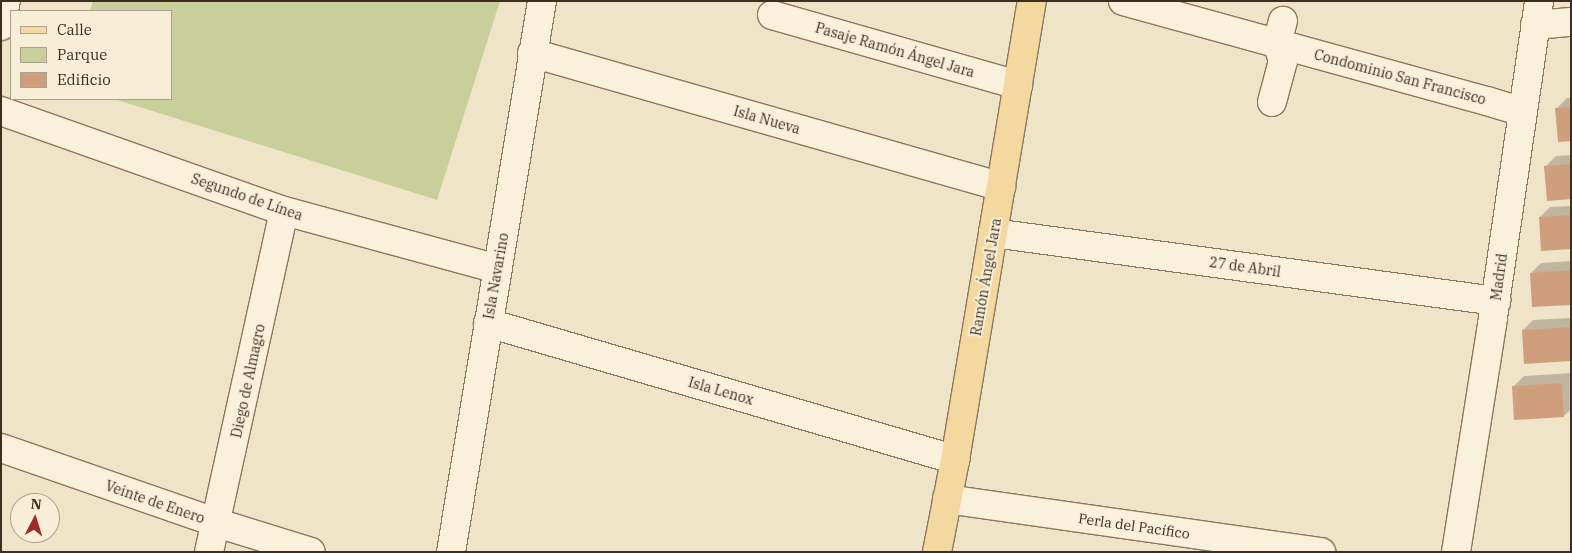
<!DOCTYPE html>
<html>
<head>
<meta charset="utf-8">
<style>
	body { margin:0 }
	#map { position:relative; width:1572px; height:553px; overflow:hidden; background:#f0e4c8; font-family:"IBM Plex Serif",serif }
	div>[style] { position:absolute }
	.green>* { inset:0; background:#c9cf9b }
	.shadow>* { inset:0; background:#0003 }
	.building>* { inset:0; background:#cf9f7d }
	.roads { filter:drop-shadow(1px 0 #8d765c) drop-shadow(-1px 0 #8d765c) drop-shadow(0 1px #8d765c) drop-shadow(0 -1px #8d765c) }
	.minor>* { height:28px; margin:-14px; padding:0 14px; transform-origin:14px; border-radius:14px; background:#faf1dc }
	.major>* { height:28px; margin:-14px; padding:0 14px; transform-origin:14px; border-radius:14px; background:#f3d9a0 }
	span { translate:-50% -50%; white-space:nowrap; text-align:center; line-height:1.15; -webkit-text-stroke:4px #f7eed8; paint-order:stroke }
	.street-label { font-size:14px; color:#3d2e20 }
	.frame { position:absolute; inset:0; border:2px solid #3d2e20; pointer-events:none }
	.legend { position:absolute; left:10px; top:10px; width:162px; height:90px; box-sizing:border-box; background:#f7eed8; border:1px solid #ada18e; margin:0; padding:6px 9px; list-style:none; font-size:15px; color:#3d2e20 }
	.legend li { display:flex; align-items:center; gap:10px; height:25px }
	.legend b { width:25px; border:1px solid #ada18e }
	.north { position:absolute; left:10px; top:493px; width:50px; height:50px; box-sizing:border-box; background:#f7eed8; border:1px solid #ada18e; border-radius:50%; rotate:5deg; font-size:14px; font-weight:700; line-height:20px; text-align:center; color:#3d2e20 }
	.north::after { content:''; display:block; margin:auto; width:18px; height:22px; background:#9e2a2b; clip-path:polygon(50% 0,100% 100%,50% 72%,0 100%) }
</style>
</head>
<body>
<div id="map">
	<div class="green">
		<div style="clip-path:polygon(93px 1px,500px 1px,437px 200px,114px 99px,171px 99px,171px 11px,90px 11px)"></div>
	</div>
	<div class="shadow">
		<div style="clip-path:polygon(1567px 98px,1571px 98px,1571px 140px,1557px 108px)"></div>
		<div style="clip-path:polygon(1571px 155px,1571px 198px,1546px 166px,1556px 156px)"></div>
		<div style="clip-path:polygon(1571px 206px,1571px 248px,1540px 217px,1550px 207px)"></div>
		<div style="clip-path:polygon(1571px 261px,1571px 304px,1531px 273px,1541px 263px)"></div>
		<div style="clip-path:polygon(1571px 318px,1571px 360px,1523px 330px,1533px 320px)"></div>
		<div style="clip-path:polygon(1571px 373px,1571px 409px,1564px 416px,1514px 386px,1524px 376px)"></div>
	</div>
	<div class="building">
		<div style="clip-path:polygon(1571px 107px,1571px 141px,1558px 142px,1555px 108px)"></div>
		<div style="clip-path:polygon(1571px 164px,1571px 199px,1547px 201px,1544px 166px)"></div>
		<div style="clip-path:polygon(1571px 215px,1571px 249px,1541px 251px,1539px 217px)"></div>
		<div style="clip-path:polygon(1571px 270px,1571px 305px,1532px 307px,1530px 273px)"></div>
		<div style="clip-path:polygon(1571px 327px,1571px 361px,1524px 364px,1522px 330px)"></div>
		<div style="clip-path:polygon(1562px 383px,1564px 417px,1514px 420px,1512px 386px)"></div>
	</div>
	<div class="roads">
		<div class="minor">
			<div style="left:1123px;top:1px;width:377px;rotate:15.4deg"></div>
			<div style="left:1487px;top:101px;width:37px;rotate:17deg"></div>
			<div style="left:772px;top:15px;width:256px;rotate:15.9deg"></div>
			<div style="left:1535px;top:25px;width:36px;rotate:-5deg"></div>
			<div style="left:1px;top:26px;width:25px;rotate:-79deg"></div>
			<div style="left:532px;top:53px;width:488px;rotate:15.9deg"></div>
			<div style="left:1272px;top:102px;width:42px;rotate:-75deg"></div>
			<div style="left:1283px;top:61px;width:19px;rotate:-108deg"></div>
			<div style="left:1277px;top:43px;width:23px;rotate:-75deg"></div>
			<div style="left:1px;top:111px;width:300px;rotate:19.5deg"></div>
			<div style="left:284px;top:211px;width:221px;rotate:15.2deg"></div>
			<div style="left:993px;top:233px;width:508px;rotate:7.7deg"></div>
			<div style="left:488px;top:323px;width:487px;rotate:16.3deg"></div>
			<div style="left:1px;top:448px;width:229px;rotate:19.1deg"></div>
			<div style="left:217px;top:523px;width:98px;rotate:17.1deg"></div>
			<div style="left:947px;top:499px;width:378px;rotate:8.1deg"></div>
			<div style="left:209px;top:552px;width:349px;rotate:-77.6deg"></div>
			<div style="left:451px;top:552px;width:558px;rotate:-80.62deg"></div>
			<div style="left:1456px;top:552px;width:231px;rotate:-81deg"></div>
			<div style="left:1492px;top:324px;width:326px;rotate:-81.7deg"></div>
		</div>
		<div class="major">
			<div style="left:937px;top:552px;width:94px;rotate:-78.9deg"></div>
			<div style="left:955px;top:460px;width:465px;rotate:-80.5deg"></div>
		</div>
	</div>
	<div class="street-label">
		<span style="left:895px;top:50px;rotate:16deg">Pasaje Ramón Ángel Jara</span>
		<span style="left:1400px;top:77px;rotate:15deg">Condominio San Francisco</span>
		<span style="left:767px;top:120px;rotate:16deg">Isla Nueva</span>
		<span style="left:247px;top:197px;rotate:19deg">Segundo de Línea</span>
		<span style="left:1245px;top:267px;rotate:8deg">27 de Abril</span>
		<span style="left:496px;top:276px;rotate:-80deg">Isla Navarino</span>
		<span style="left:986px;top:277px;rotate:-80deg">Ramón Ángel Jara</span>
		<span style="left:1499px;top:277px;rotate:-82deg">Madrid</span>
		<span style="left:248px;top:381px;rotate:-78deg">Diego de Almagro</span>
		<span style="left:721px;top:391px;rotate:16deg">Isla Lenox</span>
		<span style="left:155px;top:502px;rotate:19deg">Veinte de Enero</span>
		<span style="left:1134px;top:526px;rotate:8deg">Perla del Pacífico</span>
	</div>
	<div class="frame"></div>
	<ul class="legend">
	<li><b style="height:6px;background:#f3d9a0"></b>Calle</li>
	<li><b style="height:14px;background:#c9cf9b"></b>Parque</li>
	<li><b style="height:14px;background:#cf9f7d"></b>Edificio</li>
	</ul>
	<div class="north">N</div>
</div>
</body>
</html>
